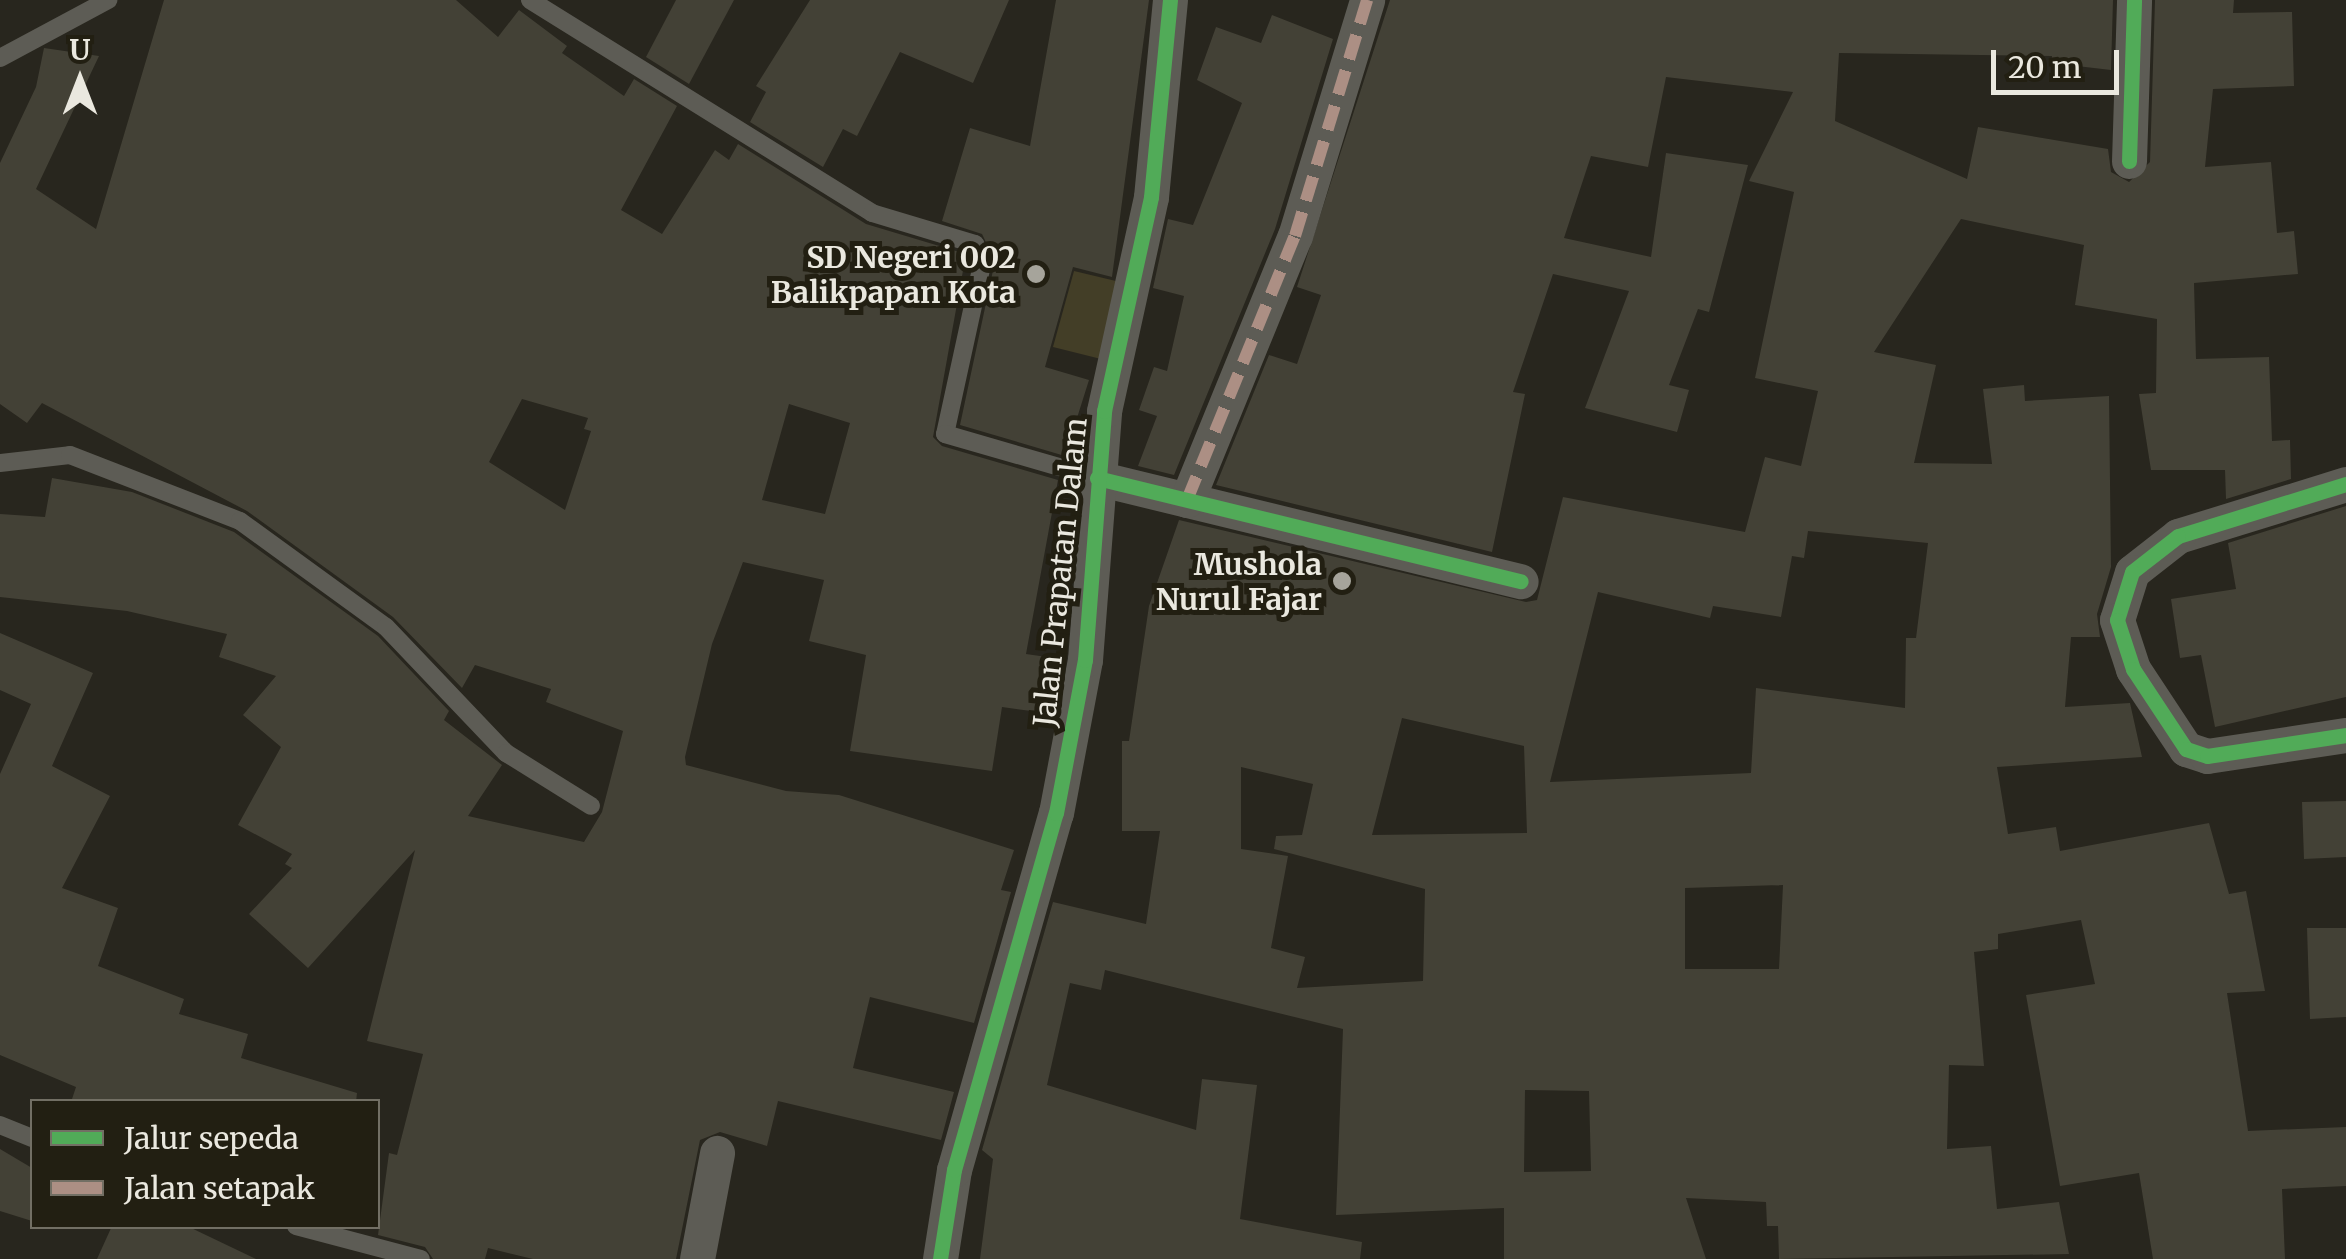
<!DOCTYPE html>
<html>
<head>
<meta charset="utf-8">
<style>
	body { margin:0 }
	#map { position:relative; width:2346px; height:1259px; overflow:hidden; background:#28261e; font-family:Merriweather,serif }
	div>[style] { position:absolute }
	.green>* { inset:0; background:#433e27 }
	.building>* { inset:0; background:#434136 }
	.service>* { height:18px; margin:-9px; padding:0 9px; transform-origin:9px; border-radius:9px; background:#5d5c55 }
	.minor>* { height:35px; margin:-17.5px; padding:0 17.5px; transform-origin:17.5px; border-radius:17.5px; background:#5d5c55 }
	.quiet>* { height:12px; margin-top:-6px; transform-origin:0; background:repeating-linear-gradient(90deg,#ac8f84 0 25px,transparent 0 37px) }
	.cycleway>* { height:15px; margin:-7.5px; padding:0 7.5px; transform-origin:7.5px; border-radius:7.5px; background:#51ab58 }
	.dots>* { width:28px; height:28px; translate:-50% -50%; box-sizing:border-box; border:5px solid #221f12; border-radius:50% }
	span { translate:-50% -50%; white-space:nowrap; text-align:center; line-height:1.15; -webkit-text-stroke:10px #221f12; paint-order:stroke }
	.poi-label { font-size:30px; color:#eae8df; font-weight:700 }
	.right { translate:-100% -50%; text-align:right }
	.street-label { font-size:30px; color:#eae8df }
	.legend { position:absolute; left:30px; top:1099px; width:350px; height:130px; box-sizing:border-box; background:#221f12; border:2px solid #726f64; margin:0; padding:12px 18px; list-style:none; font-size:30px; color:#eae8df }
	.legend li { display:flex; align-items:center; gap:20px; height:50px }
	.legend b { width:50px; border:2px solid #726f64 }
	.north { position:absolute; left:30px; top:30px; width:100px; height:100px; -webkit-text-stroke:8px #221f12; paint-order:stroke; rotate:0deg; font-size:28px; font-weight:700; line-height:40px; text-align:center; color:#eae8df }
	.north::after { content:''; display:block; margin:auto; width:35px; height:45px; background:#eae8df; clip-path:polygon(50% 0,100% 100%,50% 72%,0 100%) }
	.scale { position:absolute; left:1991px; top:50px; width:128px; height:45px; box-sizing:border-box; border:5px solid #eae8df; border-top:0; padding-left:12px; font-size:30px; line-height:35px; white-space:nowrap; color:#eae8df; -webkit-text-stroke:8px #221f12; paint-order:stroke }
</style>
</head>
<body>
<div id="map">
	<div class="green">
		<div style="clip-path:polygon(1074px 271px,1141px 287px,1121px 364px,1053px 347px)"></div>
	</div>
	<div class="building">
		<div style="clip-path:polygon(evenodd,164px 0,456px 0,498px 37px,519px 10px,567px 46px,562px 53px,624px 96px,634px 79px,677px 106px,621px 210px,662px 234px,715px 150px,729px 160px,738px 144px,866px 224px,966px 254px,933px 437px,942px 446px,1058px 480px,1026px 654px,1054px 658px,1046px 713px,1002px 707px,992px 771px,850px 751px,866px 655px,809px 641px,824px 580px,743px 562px,712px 644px,685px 757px,686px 765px,786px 791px,839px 795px,1014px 850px,1001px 890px,1011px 892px,974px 1023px,870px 997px,853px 1068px,954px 1092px,941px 1140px,778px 1101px,767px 1146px,720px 1132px,700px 1140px,676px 1259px,533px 1259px,488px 1248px,485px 1259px,433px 1259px,425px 1247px,378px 1235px,389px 1153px,397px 1155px,423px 1054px,367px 1041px,415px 850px,308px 968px,249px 914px,292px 868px,285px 864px,292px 854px,238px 825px,281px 747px,243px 715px,276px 676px,219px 657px,227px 634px,127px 611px,0 597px,0 514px,45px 517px,52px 478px,132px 492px,234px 532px,378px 636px,449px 711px,444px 720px,502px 765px,468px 816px,584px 842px,602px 812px,623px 731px,546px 702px,551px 689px,475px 665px,462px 688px,393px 617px,247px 511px,42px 403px,27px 423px,0 404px,0 163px,36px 87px,44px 48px,99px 56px,36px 189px,96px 229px,164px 0,522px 399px,588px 418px,584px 429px,591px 431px,565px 510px,489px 462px,522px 399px,164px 0,789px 404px,850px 423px,825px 514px,762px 500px,789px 404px)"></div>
		<div style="clip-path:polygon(676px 0,734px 0,689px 84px,646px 57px)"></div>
		<div style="clip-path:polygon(810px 0,1009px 0,973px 83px,900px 52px,857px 136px,843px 129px,823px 167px,750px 122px,766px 92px,756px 86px)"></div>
		<div style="clip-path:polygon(1056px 0,1149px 0,1112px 277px,1073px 267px,1045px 367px,1089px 380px,1065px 456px,960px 425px,995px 261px,982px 234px,942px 221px,970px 128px,1030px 146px)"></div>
		<div style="clip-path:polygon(evenodd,1390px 0,2113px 0,2111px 70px,2051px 63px,2052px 56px,1839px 53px,1835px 121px,1967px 179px,1978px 127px,2108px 149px,2111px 172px,2129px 182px,2150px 162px,2155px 0,2234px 0,2233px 13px,2292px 12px,2294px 86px,2213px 89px,2205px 167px,2271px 162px,2277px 233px,2294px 231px,2298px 274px,2194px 283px,2196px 359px,2269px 357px,2272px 441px,2290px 440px,2291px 479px,2226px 499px,2225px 470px,2151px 470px,2139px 394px,2156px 393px,2157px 319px,2075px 305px,2084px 245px,1961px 219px,1874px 352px,1936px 365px,1914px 463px,1992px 464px,1983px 389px,2024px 385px,2025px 401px,2109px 396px,2111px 567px,2097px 614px,2100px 637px,2071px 637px,2065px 707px,2130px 703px,2142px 757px,1997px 767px,2008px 834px,2056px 827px,2060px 851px,2209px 823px,2229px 894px,2246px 891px,2265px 991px,2227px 993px,2248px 1131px,2346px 1127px,2346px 1186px,2282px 1189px,2285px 1259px,2153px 1259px,2139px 1173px,2060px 1186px,2026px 995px,2095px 984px,2081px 920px,1998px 934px,1998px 949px,1974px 952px,1984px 1066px,1949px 1065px,1947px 1149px,1991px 1146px,1997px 1209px,2059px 1202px,2069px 1254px,1779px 1259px,1778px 1226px,1767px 1226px,1766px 1202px,1686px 1198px,1706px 1259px,1504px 1259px,1504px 1208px,1336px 1215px,1343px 1029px,1105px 970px,1101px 990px,1070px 983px,1047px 1085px,1196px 1130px,1202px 1079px,1257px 1085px,1240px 1219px,1362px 1242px,1360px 1259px,980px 1259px,993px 1159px,982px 1150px,1053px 902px,1146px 924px,1160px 831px,1122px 831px,1122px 741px,1129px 741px,1149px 606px,1179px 520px,1526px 602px,1537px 600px,1563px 497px,1745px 532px,1765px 457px,1801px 466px,1818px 391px,1755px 378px,1794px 192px,1749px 181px,1793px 92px,1666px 77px,1648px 167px,1591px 156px,1564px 238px,1651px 257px,1666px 153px,1748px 165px,1709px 312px,1698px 309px,1669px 385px,1689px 390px,1677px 432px,1585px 408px,1629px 291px,1553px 274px,1513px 392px,1525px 394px,1492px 552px,1216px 485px,1269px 355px,1297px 364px,1321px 295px,1297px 287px,1390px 0,1808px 531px,1928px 543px,1916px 638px,1906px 638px,1905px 708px,1756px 688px,1751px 773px,1550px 782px,1598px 592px,1710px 618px,1713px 606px,1781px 617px,1792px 556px,1804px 558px,1808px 531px,1390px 0,1402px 718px,1524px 746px,1527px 833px,1372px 835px,1402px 718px,1390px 0,1241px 767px,1313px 784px,1302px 835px,1276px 836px,1274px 849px,1425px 889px,1423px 981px,1297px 988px,1305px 957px,1271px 948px,1288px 856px,1241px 849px,1241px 767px,1390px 0,1783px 885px,1779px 969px,1685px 969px,1685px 888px,1783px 885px,1390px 0,1525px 1090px,1589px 1091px,1591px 1171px,1524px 1172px,1525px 1090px)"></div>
		<div style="clip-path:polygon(1272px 15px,1333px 39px,1275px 229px,1174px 475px,1138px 466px,1157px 416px,1139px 410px,1154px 367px,1167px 371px,1184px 296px,1153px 288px,1168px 219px,1193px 225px,1242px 103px,1197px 80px,1216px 27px,1261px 43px)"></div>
		<div style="clip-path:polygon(2346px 506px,2346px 697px,2215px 727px,2201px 655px,2180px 658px,2171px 599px,2236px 589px,2228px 543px)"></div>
		<div style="clip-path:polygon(0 633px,93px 673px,52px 766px,110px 796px,62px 888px,118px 908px,98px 966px,184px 999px,179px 1014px,248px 1034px,241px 1058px,357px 1093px,356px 1102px,71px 1102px,76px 1087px,0 1055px,0 774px,31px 704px,0 690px)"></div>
		<div style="clip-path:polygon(2346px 801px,2346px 857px,2304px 859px,2302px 802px)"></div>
		<div style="clip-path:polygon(2307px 928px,2346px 928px,2346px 1017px,2310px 1019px)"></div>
		<div style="clip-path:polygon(0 1149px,32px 1168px,32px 1221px,0 1211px)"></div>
		<div style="clip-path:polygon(112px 1226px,187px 1226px,256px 1259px,97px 1259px)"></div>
	</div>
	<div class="service">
		<div style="left:530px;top:0;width:403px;rotate:31.9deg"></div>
		<div style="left:872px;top:213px;width:108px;rotate:16.8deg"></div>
		<div style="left:975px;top:244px;width:18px;rotate:63deg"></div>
		<div style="left:983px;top:260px;width:178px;rotate:102.3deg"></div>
		<div style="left:945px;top:434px;width:158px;rotate:16.1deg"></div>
		<div style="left:0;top:58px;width:123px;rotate:-28.2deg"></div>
		<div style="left:0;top:463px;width:70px;rotate:-6.5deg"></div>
		<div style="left:70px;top:455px;width:182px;rotate:21.2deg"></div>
		<div style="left:240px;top:521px;width:180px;rotate:36deg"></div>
		<div style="left:386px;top:627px;width:174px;rotate:46.4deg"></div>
		<div style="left:506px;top:753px;width:100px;rotate:31.9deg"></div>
		<div style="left:0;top:1125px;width:35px;rotate:22deg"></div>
		<div style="left:296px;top:1226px;width:129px;rotate:14.8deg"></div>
	</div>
	<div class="minor">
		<div style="left:2129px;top:161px;width:161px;rotate:-88.2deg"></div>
		<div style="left:1097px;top:478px;width:436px;rotate:13.7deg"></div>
		<div style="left:2346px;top:484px;width:176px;rotate:162.8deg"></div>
		<div style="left:2178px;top:536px;width:58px;rotate:142deg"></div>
		<div style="left:2132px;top:572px;width:50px;rotate:107.4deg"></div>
		<div style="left:2117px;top:620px;width:52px;rotate:71.9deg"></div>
		<div style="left:2133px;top:669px;width:96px;rotate:56.5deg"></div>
		<div style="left:2186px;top:749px;width:22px;rotate:18deg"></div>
		<div style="left:2207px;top:756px;width:141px;rotate:-8.6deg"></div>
		<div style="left:1187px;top:500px;width:285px;rotate:-67.8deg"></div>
		<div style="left:1295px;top:236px;width:247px;rotate:-73deg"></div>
		<div style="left:697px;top:1259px;width:108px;rotate:-79.3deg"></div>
		<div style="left:940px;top:1259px;width:90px;rotate:-81.1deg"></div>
		<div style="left:954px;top:1170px;width:371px;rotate:-74.1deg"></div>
		<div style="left:1056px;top:813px;width:156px;rotate:-79.3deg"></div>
		<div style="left:1085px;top:660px;width:250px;rotate:-85.6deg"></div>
		<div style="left:1104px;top:411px;width:219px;rotate:-77.6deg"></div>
		<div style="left:1151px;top:197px;width:198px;rotate:-84.5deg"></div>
	</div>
	<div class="quiet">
		<div style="left:1187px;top:500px;width:285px;rotate:-67.8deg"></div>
		<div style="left:1295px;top:236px;width:247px;rotate:-73deg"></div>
	</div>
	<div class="cycleway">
		<div style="left:2129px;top:161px;width:161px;rotate:-88.2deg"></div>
		<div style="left:1097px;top:478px;width:436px;rotate:13.7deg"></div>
		<div style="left:2346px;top:484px;width:176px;rotate:162.8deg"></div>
		<div style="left:2178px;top:536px;width:58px;rotate:142deg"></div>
		<div style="left:2132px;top:572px;width:50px;rotate:107.4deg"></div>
		<div style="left:2117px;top:620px;width:52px;rotate:71.9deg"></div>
		<div style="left:2133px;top:669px;width:96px;rotate:56.5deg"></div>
		<div style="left:2186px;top:749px;width:22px;rotate:18deg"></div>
		<div style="left:2207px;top:756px;width:141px;rotate:-8.6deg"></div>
		<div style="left:940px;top:1259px;width:90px;rotate:-81.1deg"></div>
		<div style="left:954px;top:1170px;width:371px;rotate:-74.1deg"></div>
		<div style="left:1056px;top:813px;width:156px;rotate:-79.3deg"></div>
		<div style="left:1085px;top:660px;width:250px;rotate:-85.6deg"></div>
		<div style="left:1104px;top:411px;width:219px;rotate:-77.6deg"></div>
		<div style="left:1151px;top:197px;width:198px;rotate:-84.5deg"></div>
	</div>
	<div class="dots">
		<div style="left:1036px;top:274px;background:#a6a49b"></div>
		<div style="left:1342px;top:581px;background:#a6a49b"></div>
	</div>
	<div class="poi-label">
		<span class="right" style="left:1016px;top:274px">SD Negeri 002<br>Balikpapan Kota</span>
		<span class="right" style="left:1322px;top:581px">Mushola<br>Nurul Fajar</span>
	</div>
	<div class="street-label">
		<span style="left:1060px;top:572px;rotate:-84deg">Jalan Prapatan Dalam</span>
	</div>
	<ul class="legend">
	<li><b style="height:12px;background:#51ab58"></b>Jalur sepeda</li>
	<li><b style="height:12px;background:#ac8f84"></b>Jalan setapak</li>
	</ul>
	<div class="north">U</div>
	<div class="scale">20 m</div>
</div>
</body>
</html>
